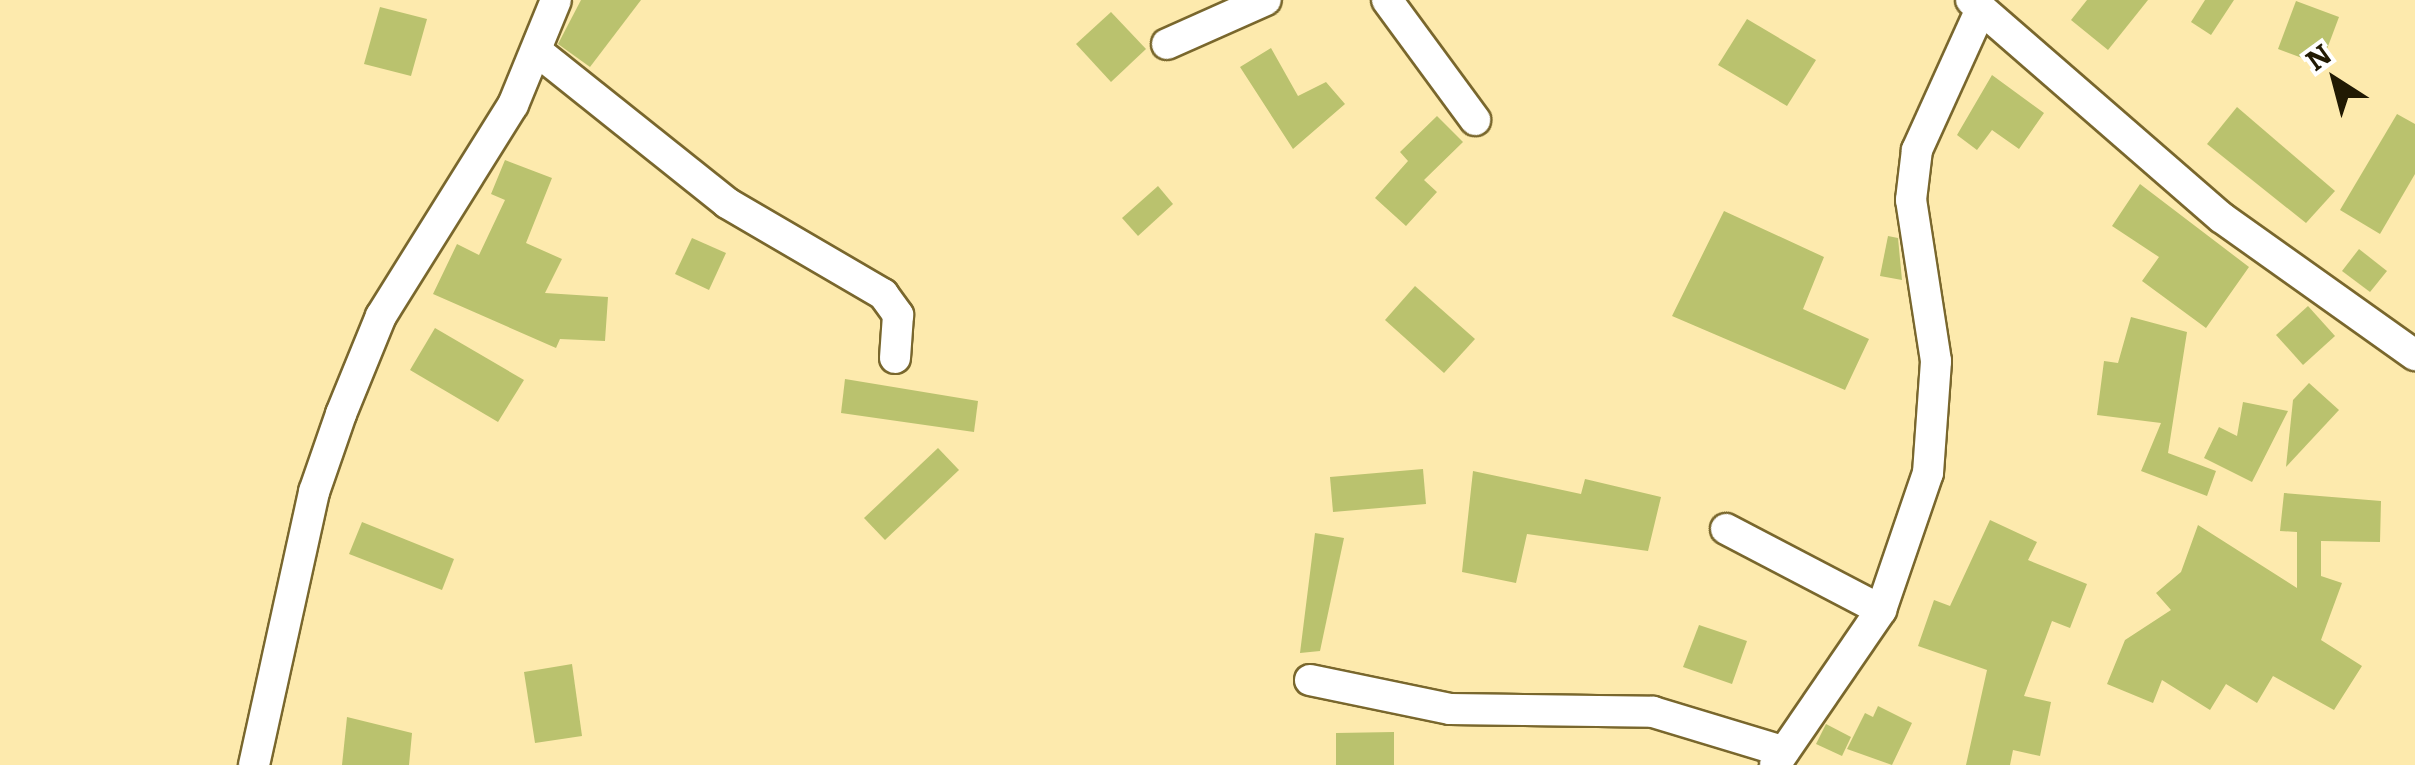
<!DOCTYPE html>
<html>
<head>
<meta charset="utf-8">
<style>
	body { margin:0 }
	#map { position:relative; width:2415px; height:765px; overflow:hidden; background:#fdeaad; font-family:Literata,serif }
	div>[style] { position:absolute }
	.building>* { inset:0; background:#bac26e }
	.roads { filter:drop-shadow(2px 0 #79672d) drop-shadow(-2px 0 #79672d) drop-shadow(0 2px #79672d) drop-shadow(0 -2px #79672d) }
	.street>* { height:30px; margin:-15px; padding:0 15px; transform-origin:15px; border-radius:15px; background:#fff }
	span { translate:-50% -50%; white-space:nowrap; text-align:center; line-height:1.15; -webkit-text-stroke:9px #fff; paint-order:stroke }
	.north { position:absolute; left:2285px; top:30px; width:100px; height:100px; -webkit-text-stroke:8px #fff; paint-order:stroke; rotate:324deg; font-size:28px; font-weight:700; line-height:40px; text-align:center; color:#211a03 }
	.north::after { content:''; display:block; margin:auto; width:35px; height:45px; background:#211a03; clip-path:polygon(50% 0,100% 100%,50% 72%,0 100%) }
</style>
</head>
<body>
<div id="map">
	<div class="building">
		<div style="clip-path:polygon(581px 0,641px 0,590px 67px,558px 44px)"></div>
		<div style="clip-path:polygon(2087px 0,2148px 0,2108px 50px,2071px 20px)"></div>
		<div style="clip-path:polygon(2205px 0,2234px 0,2211px 35px,2191px 22px)"></div>
		<div style="clip-path:polygon(2296px 1px,2339px 17px,2321px 65px,2278px 49px)"></div>
		<div style="clip-path:polygon(380px 7px,427px 19px,411px 76px,364px 64px)"></div>
		<div style="clip-path:polygon(1111px 12px,1146px 49px,1111px 82px,1076px 44px)"></div>
		<div style="clip-path:polygon(1747px 19px,1816px 60px,1787px 106px,1718px 65px)"></div>
		<div style="clip-path:polygon(1271px 48px,1298px 96px,1326px 82px,1345px 104px,1293px 149px,1240px 67px)"></div>
		<div style="clip-path:polygon(1992px 75px,2044px 113px,2019px 149px,1992px 130px,1977px 150px,1957px 135px)"></div>
		<div style="clip-path:polygon(2237px 107px,2335px 191px,2306px 223px,2207px 144px)"></div>
		<div style="clip-path:polygon(2397px 114px,2415px 124px,2415px 174px,2380px 234px,2340px 210px)"></div>
		<div style="clip-path:polygon(1437px 116px,1463px 142px,1424px 180px,1437px 192px,1406px 226px,1375px 198px,1408px 161px,1400px 152px)"></div>
		<div style="clip-path:polygon(505px 160px,552px 178px,526px 243px,562px 259px,545px 293px,608px 297px,605px 341px,560px 339px,556px 348px,433px 294px,457px 244px,479px 255px,505px 200px,491px 194px)"></div>
		<div style="clip-path:polygon(2140px 184px,2249px 267px,2206px 328px,2142px 281px,2159px 257px,2112px 226px)"></div>
		<div style="clip-path:polygon(1158px 186px,1173px 204px,1138px 236px,1122px 218px)"></div>
		<div style="clip-path:polygon(1724px 211px,1824px 257px,1803px 309px,1869px 339px,1845px 390px,1672px 316px)"></div>
		<div style="clip-path:polygon(1888px 236px,1898px 238px,1902px 280px,1880px 276px)"></div>
		<div style="clip-path:polygon(692px 238px,726px 253px,709px 290px,675px 274px)"></div>
		<div style="clip-path:polygon(2359px 249px,2387px 271px,2370px 292px,2342px 271px)"></div>
		<div style="clip-path:polygon(1415px 286px,1475px 339px,1444px 373px,1385px 320px)"></div>
		<div style="clip-path:polygon(2308px 306px,2335px 336px,2303px 365px,2276px 335px)"></div>
		<div style="clip-path:polygon(2131px 317px,2187px 332px,2168px 453px,2216px 471px,2207px 496px,2141px 471px,2161px 423px,2097px 415px,2104px 361px,2118px 363px)"></div>
		<div style="clip-path:polygon(435px 328px,524px 380px,498px 422px,410px 370px)"></div>
		<div style="clip-path:polygon(845px 379px,978px 401px,974px 432px,841px 413px)"></div>
		<div style="clip-path:polygon(2309px 383px,2339px 410px,2286px 467px,2293px 400px)"></div>
		<div style="clip-path:polygon(2243px 402px,2288px 411px,2252px 482px,2204px 458px,2219px 427px,2237px 436px)"></div>
		<div style="clip-path:polygon(938px 448px,959px 470px,885px 540px,864px 518px)"></div>
		<div style="clip-path:polygon(1423px 469px,1426px 504px,1333px 512px,1330px 477px)"></div>
		<div style="clip-path:polygon(1473px 471px,1581px 494px,1585px 479px,1661px 497px,1648px 551px,1527px 534px,1516px 583px,1462px 572px)"></div>
		<div style="clip-path:polygon(2284px 493px,2381px 501px,2380px 542px,2321px 541px,2321px 576px,2342px 583px,2321px 640px,2362px 666px,2334px 710px,2273px 676px,2257px 703px,2226px 684px,2210px 710px,2162px 680px,2153px 703px,2107px 684px,2125px 640px,2171px 610px,2156px 593px,2181px 572px,2198px 525px,2297px 588px,2297px 532px,2280px 531px)"></div>
		<div style="clip-path:polygon(1990px 520px,2037px 542px,2028px 560px,2087px 584px,2070px 628px,2052px 621px,2024px 696px,2051px 702px,2040px 756px,2013px 750px,2010px 765px,1966px 765px,1987px 670px,1918px 646px,1934px 600px,1950px 606px)"></div>
		<div style="clip-path:polygon(362px 522px,454px 559px,442px 590px,349px 554px)"></div>
		<div style="clip-path:polygon(1315px 533px,1344px 538px,1320px 651px,1300px 653px)"></div>
		<div style="clip-path:polygon(1699px 625px,1747px 641px,1732px 684px,1683px 667px)"></div>
		<div style="clip-path:polygon(572px 664px,582px 736px,535px 743px,524px 672px)"></div>
		<div style="clip-path:polygon(1878px 706px,1912px 723px,1892px 765px,1847px 749px,1865px 713px,1873px 717px)"></div>
		<div style="clip-path:polygon(347px 717px,412px 733px,409px 765px,342px 765px)"></div>
		<div style="clip-path:polygon(1826px 724px,1851px 737px,1842px 756px,1816px 744px)"></div>
		<div style="clip-path:polygon(1394px 732px,1394px 765px,1336px 765px,1336px 733px)"></div>
	</div>
	<div class="roads">
		<div class="street">
			<div style="left:1387px;top:0;width:149px;rotate:53.7deg"></div>
			<div style="left:1971px;top:0;width:332px;rotate:41deg"></div>
			<div style="left:2222px;top:218px;width:237px;rotate:35.4deg"></div>
			<div style="left:1167px;top:44px;width:108px;rotate:-24deg"></div>
			<div style="left:538px;top:52px;width:242px;rotate:38.6deg"></div>
			<div style="left:727px;top:203px;width:181px;rotate:30.3deg"></div>
			<div style="left:883px;top:294px;width:26px;rotate:54deg"></div>
			<div style="left:898px;top:315px;width:43px;rotate:94deg"></div>
			<div style="left:1726px;top:529px;width:175px;rotate:27.6deg"></div>
			<div style="left:1310px;top:680px;width:143px;rotate:11.7deg"></div>
			<div style="left:1450px;top:709px;width:203px;rotate:0.8deg"></div>
			<div style="left:1653px;top:712px;width:135px;rotate:16.8deg"></div>
			<div style="left:254px;top:765px;width:280px;rotate:-77.6deg"></div>
			<div style="left:314px;top:492px;width:83px;rotate:-70.9deg"></div>
			<div style="left:341px;top:414px;width:106px;rotate:-67.8deg"></div>
			<div style="left:381px;top:316px;width:249px;rotate:-58deg"></div>
			<div style="left:513px;top:105px;width:113px;rotate:-67.7deg"></div>
			<div style="left:1775px;top:765px;width:188px;rotate:-55.6deg"></div>
			<div style="left:1881px;top:610px;width:145px;rotate:-71.1deg"></div>
			<div style="left:1928px;top:473px;width:112px;rotate:-85.9deg"></div>
			<div style="left:1936px;top:361px;width:163px;rotate:-98.8deg"></div>
			<div style="left:1911px;top:200px;width:50px;rotate:-83.2deg"></div>
			<div style="left:1917px;top:150px;width:155px;rotate:-65.6deg"></div>
		</div>
	</div>
	<div class="north">N</div>
</div>
</body>
</html>
